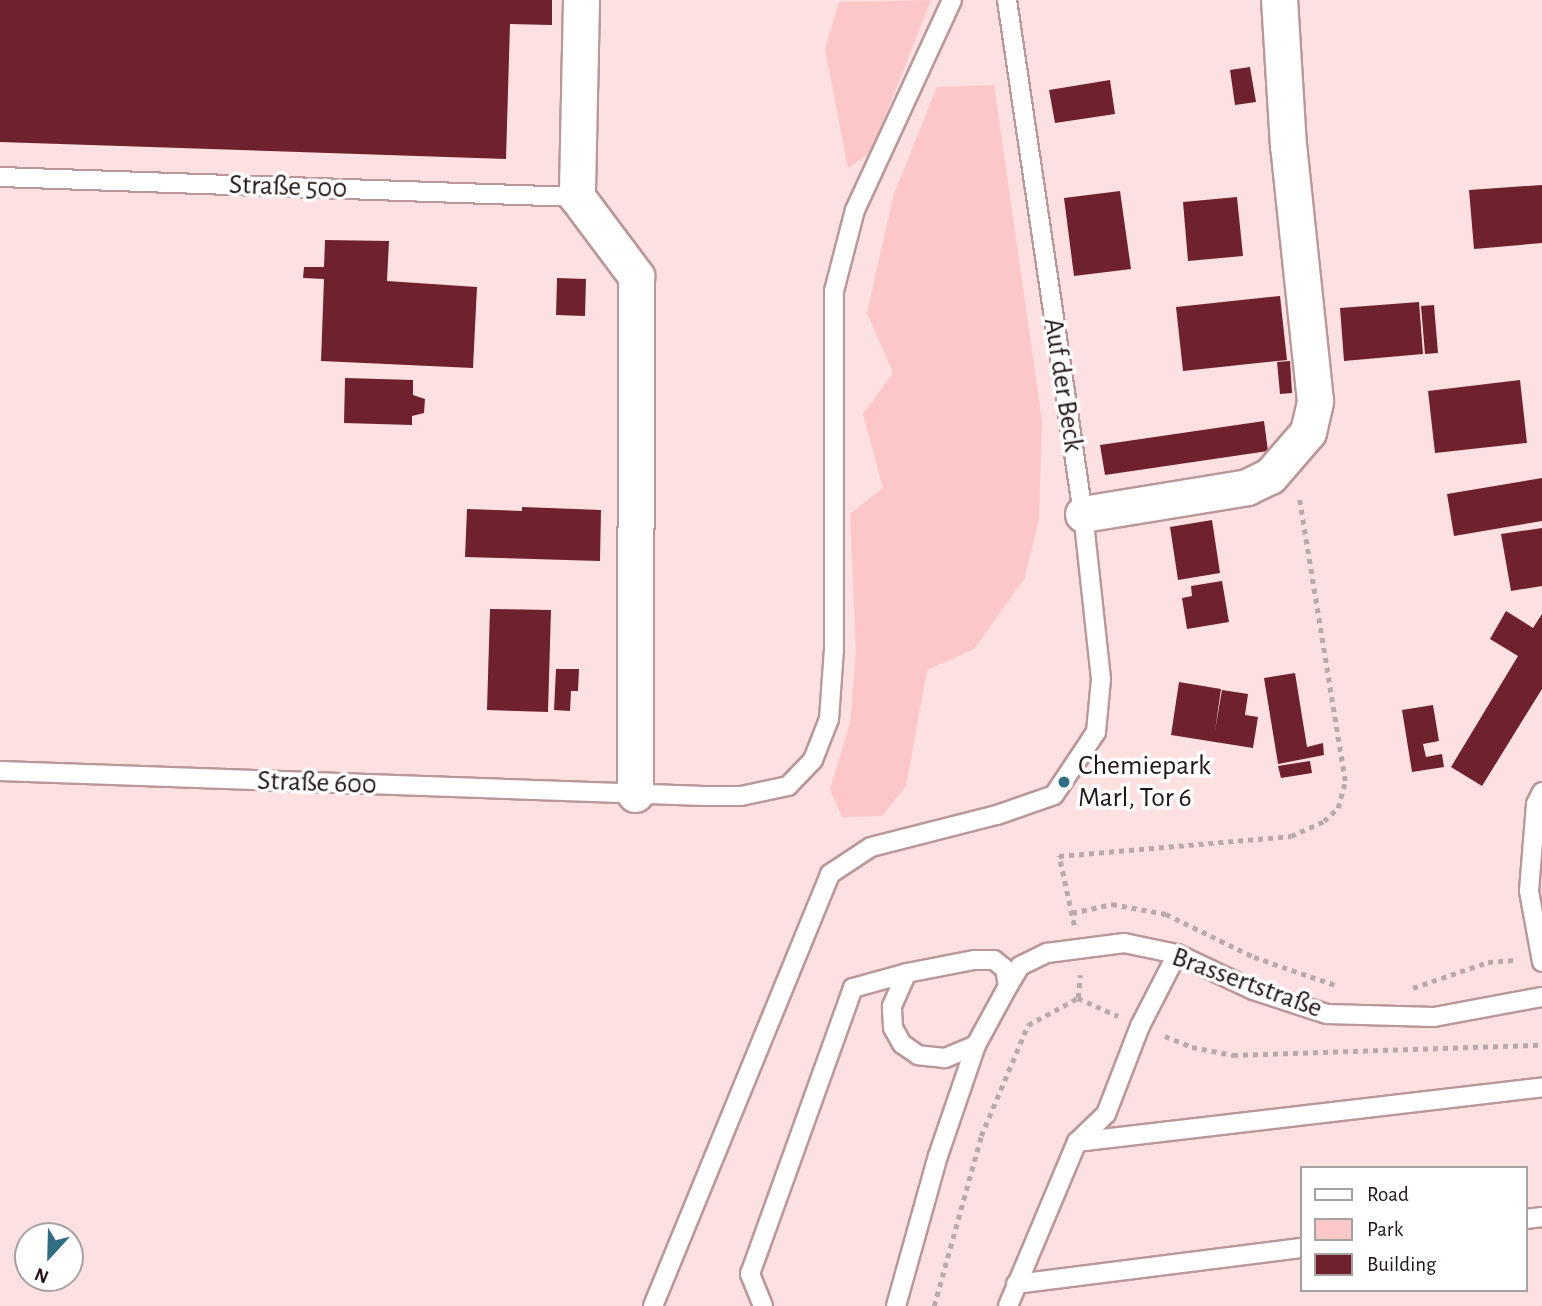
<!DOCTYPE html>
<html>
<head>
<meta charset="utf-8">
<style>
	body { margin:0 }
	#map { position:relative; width:1542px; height:1306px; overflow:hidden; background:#fdeeee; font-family:"Alegreya Sans",sans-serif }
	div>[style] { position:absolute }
	.built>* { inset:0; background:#fde0e1 }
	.green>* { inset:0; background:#fbc7c9 }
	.building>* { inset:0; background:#6f222e }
	.path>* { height:4.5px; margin-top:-2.25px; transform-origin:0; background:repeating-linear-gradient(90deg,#b8aaaa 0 5px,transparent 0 10px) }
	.roads { filter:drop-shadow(2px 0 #ba9799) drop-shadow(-2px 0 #ba9799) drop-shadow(0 2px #ba9799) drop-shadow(0 -2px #ba9799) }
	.service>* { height:18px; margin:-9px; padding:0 9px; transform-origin:9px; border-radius:9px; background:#fff }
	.minor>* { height:35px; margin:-17.5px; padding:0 17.5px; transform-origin:17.5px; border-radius:17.5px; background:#fff }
	.dots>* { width:19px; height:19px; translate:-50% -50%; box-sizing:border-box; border:4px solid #fff; border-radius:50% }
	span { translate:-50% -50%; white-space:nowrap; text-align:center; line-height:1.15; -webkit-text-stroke:7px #fff; paint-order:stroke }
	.street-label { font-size:28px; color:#221516 }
	.poi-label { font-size:28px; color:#221516 }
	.left { translate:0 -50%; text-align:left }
	.legend { position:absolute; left:1300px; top:1166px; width:228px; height:126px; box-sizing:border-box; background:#fff; border:2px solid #a7a1a2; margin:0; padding:9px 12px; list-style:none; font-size:21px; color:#221516 }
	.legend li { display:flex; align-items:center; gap:14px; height:35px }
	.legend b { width:35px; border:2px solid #a7a1a2 }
	.north { position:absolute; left:14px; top:1222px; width:70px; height:70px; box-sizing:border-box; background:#fff; border:2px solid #a7a1a2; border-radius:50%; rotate:202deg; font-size:19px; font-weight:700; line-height:28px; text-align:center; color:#221516 }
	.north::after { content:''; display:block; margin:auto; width:24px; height:32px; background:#316e84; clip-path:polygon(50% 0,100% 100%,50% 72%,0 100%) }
</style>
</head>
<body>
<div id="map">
	<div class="built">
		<div style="clip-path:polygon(evenodd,0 0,1542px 0,1542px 1306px,0 1306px,0 0,1302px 1168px,1526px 1168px,1526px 1290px,1302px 1290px,1302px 1168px,0 0,28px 1236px,70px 1236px,70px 1278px,28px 1278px,28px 1236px)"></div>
	</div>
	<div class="green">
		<div style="clip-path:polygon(931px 0,871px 152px,848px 168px,825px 49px,839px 2px)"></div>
		<div style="clip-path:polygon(994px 85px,1042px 421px,1039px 519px,1024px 579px,974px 649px,927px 670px,906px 786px,882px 816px,842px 817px,830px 789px,850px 723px,856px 652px,850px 514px,883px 488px,863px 414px,893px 373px,867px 313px,893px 197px,937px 87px)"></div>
	</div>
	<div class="building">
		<div style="clip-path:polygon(0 0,552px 0,552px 25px,510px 24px,506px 159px,0 142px)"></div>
		<div style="clip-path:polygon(1250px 67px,1256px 102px,1235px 105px,1230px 70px)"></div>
		<div style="clip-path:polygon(1110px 80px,1115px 114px,1055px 123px,1049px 90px)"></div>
		<div style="clip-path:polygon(1542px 185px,1542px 243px,1474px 249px,1469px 190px)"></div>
		<div style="clip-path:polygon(1120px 191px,1131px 269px,1074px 276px,1064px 198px)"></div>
		<div style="clip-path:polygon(1237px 197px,1243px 256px,1188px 261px,1183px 202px)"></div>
		<div style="clip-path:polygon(325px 240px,389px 241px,387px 281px,477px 287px,473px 368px,321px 361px,324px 279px,303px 278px,304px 267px,324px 267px)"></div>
		<div style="clip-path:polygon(557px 278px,586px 279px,585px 316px,556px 315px)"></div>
		<div style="clip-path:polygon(1280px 296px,1287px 360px,1183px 371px,1176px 307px)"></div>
		<div style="clip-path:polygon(1419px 302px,1423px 354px,1344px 361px,1340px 308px)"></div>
		<div style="clip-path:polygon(1434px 305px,1438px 353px,1425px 354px,1421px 306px)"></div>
		<div style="clip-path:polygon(1290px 361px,1292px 393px,1280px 394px,1277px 362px)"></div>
		<div style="clip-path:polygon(345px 378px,413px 380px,413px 395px,425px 399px,424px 413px,412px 416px,412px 425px,344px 423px)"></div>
		<div style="clip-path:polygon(1520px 380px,1527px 443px,1435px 453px,1428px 391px)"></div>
		<div style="clip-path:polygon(1264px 421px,1268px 451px,1105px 475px,1100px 445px)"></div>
		<div style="clip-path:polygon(1542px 478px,1542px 521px,1454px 536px,1447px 494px)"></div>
		<div style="clip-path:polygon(522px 507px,601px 510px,600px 561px,465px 557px,467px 509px,522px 511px)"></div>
		<div style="clip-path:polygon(1212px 520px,1220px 573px,1178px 580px,1170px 527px)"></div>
		<div style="clip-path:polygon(1542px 528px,1542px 586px,1511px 591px,1501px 534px)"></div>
		<div style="clip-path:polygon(1222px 581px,1229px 622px,1187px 629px,1182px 598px,1192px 596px,1191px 586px)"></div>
		<div style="clip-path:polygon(490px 609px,551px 610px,548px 712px,487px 710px)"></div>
		<div style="clip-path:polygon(1506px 611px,1533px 628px,1542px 614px,1542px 689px,1482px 786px,1451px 767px,1518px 656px,1490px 639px)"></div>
		<div style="clip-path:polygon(556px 669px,579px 669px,578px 691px,571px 691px,570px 711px,554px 710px)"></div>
		<div style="clip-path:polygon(1295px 673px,1307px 747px,1323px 743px,1324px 755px,1278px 764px,1264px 678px)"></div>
		<div style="clip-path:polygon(1179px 682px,1221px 689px,1215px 731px,1222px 690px,1248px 694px,1245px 715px,1258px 717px,1253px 748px,1171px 735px)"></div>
		<div style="clip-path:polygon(1433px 705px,1439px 741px,1423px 744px,1426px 757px,1442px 754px,1444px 767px,1412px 772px,1402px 710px)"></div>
		<div style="clip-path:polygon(1310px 761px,1312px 773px,1281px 778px,1278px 766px)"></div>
	</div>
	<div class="path">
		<div style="left:1072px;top:913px;width:41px;rotate:-12.7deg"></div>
		<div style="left:1112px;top:904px;width:55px;rotate:10.5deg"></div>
		<div style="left:1166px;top:914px;width:98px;rotate:26deg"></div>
		<div style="left:1254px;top:957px;width:89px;rotate:19deg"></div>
		<div style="left:1074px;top:925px;width:71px;rotate:-102.3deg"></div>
		<div style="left:1059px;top:856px;width:233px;rotate:-4.9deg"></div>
		<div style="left:1291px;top:836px;width:36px;rotate:-24deg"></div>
		<div style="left:1324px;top:821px;width:19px;rotate:-43deg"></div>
		<div style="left:1338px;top:808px;width:28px;rotate:-75deg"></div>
		<div style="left:1345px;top:781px;width:288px;rotate:-99.2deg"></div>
		<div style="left:1413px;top:988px;width:79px;rotate:-19.1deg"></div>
		<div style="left:1488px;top:962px;width:27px;rotate:-4deg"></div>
		<div style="left:1078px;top:998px;width:23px;rotate:-85deg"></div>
		<div style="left:1165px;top:1036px;width:29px;rotate:22deg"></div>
		<div style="left:1192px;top:1047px;width:42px;rotate:11deg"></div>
		<div style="left:1233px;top:1055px;width:309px;rotate:-1.9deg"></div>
		<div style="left:934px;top:1306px;width:176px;rotate:-74.5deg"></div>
		<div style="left:981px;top:1136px;width:121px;rotate:-67.1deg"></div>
		<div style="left:1028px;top:1025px;width:57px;rotate:-28.4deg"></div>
		<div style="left:1078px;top:998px;width:44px;rotate:24.2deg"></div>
	</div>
	<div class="roads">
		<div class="service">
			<div style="left:0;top:177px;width:577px;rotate:1.99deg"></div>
			<div style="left:0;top:771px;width:705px;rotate:2.03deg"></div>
			<div style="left:705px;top:796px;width:36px"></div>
			<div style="left:741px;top:796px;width:48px;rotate:-12deg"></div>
			<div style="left:788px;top:786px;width:36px;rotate:-46deg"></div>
			<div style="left:813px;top:760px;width:44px;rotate:-68.7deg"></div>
			<div style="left:829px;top:719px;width:69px;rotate:-85.9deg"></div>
			<div style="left:834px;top:650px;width:359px;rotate:-90deg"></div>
			<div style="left:834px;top:291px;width:84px;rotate:-75.5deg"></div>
			<div style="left:855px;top:210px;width:231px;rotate:-65.2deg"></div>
			<div style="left:1542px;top:792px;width:13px;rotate:117deg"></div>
			<div style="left:1536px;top:804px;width:87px;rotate:94.6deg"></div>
			<div style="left:1529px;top:891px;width:72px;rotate:79.6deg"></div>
			<div style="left:1177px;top:954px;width:81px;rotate:117.2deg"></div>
			<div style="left:1140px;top:1026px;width:94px;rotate:111.1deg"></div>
			<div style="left:1106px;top:1114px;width:40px;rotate:136deg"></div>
			<div style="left:1077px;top:1142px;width:468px;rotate:-6.7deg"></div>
			<div style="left:974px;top:960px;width:20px"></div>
			<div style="left:994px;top:960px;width:14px;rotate:39deg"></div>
			<div style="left:1005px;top:969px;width:17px;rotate:80deg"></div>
			<div style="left:1008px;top:986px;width:67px;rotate:118.5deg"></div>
			<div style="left:976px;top:1045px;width:34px;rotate:157deg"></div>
			<div style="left:945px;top:1058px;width:27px;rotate:-174deg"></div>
			<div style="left:918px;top:1055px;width:19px;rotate:-145deg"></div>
			<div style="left:902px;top:1044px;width:18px;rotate:-119deg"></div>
			<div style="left:893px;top:1028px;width:22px;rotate:-93deg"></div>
			<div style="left:892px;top:1006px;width:36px;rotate:-66deg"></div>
			<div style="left:907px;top:973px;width:68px;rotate:-11deg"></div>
			<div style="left:1008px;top:986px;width:23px;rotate:-59deg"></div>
			<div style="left:1020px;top:966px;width:30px;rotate:-26deg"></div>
			<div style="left:1047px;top:953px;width:78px;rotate:-7.4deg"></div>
			<div style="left:1124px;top:943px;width:54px;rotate:11.7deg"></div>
			<div style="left:1177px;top:954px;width:84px;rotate:25.3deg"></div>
			<div style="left:1253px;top:990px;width:78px;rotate:18deg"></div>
			<div style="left:1327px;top:1014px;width:107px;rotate:1.6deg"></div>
			<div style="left:1434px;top:1017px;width:110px;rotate:-10.5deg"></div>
			<div style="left:1526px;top:1219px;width:16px;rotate:-7deg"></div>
			<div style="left:1016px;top:1284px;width:288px;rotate:-7.2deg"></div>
			<div style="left:653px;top:1306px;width:467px;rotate:-67.7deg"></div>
			<div style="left:830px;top:874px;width:49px;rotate:-33.4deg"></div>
			<div style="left:871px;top:847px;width:130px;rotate:-14.3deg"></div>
			<div style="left:997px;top:815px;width:60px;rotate:-19.3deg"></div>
			<div style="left:1054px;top:795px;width:76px;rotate:-56.3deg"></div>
			<div style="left:1096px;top:732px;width:53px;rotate:-84.6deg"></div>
			<div style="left:1101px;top:679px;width:166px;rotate:-96.2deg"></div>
			<div style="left:1083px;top:514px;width:520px;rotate:-98.41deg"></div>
			<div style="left:763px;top:1306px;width:35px;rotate:-112deg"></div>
			<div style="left:750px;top:1274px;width:304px;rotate:-70.2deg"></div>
			<div style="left:853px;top:988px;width:56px;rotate:-15.5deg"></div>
			<div style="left:896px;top:1306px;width:156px;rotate:-74.4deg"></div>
			<div style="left:938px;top:1156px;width:117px;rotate:-71.1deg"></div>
			<div style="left:1008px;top:1306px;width:178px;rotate:-67.2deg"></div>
		</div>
		<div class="minor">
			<div style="left:581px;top:0;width:197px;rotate:91.2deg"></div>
			<div style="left:577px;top:197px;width:99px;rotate:53.2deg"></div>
			<div style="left:636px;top:276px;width:518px;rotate:90.11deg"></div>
			<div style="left:1083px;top:514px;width:166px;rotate:-9.3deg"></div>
			<div style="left:1247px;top:487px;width:25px;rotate:-26deg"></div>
			<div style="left:1270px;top:476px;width:58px;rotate:-49.2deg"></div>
			<div style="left:1308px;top:432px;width:32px;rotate:-77deg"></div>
			<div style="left:1315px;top:401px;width:256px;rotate:-96deg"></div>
			<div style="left:1288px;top:146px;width:146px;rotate:-93.5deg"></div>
		</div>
	</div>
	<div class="dots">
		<div style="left:1064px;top:782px;background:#316e84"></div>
	</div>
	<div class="street-label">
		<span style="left:288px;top:187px;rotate:2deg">Straße 500</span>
		<span style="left:1063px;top:385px;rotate:81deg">Auf der Beck</span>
		<span style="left:317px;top:783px;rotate:2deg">Straße 600</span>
		<span style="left:1247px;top:983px;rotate:20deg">Brassertstraße</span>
	</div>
	<div class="poi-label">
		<span class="left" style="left:1078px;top:782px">Chemiepark<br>Marl, Tor 6</span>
	</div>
	<ul class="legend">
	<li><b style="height:9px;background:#fff"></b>Road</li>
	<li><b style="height:19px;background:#fbc7c9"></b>Park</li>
	<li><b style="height:19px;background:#6f222e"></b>Building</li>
	</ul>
	<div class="north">N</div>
</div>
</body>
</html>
